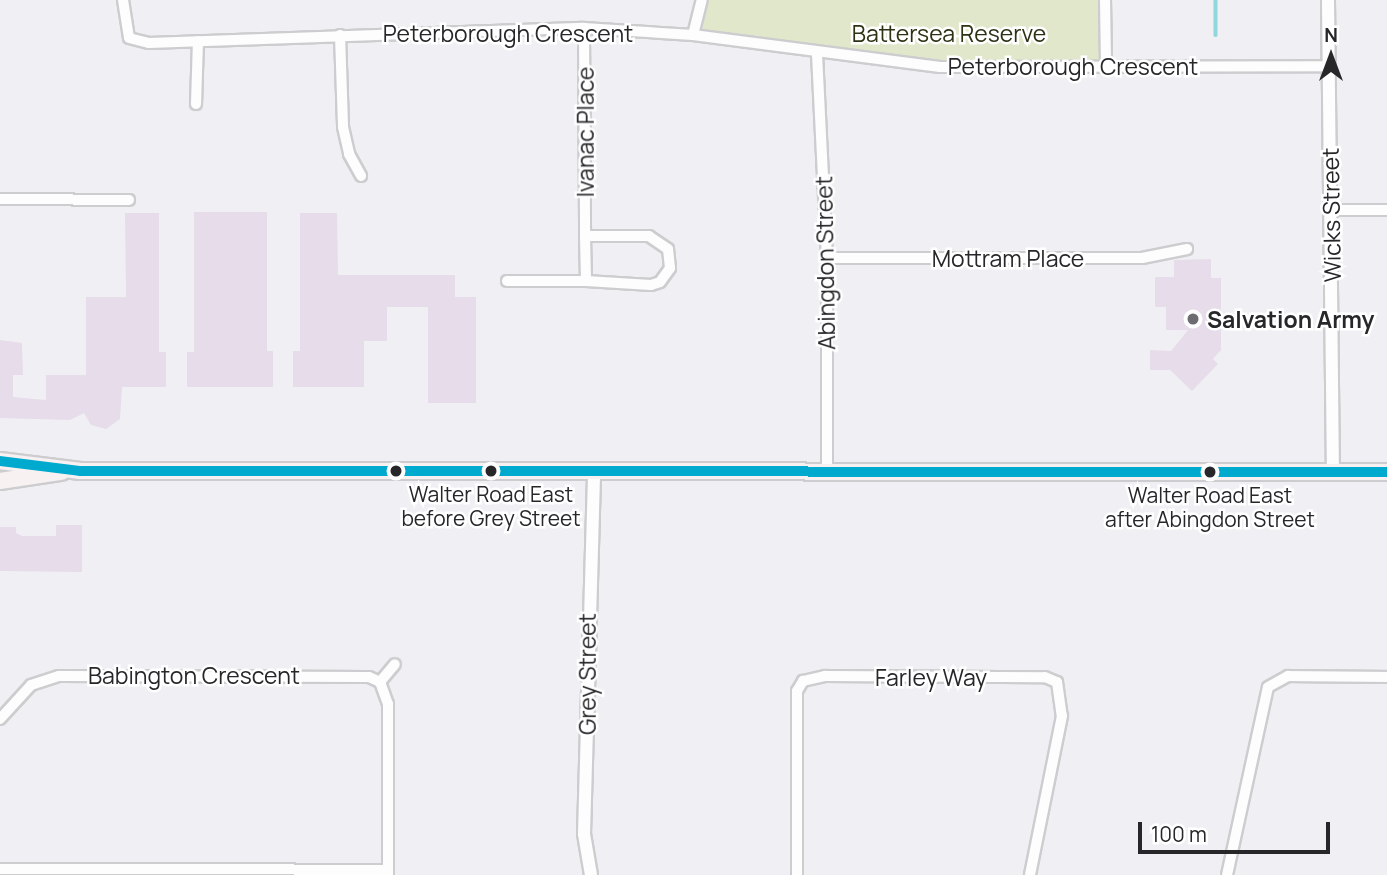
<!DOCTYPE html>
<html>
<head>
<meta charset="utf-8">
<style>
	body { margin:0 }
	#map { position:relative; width:1387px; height:875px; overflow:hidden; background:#f0f0f4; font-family:Manrope,sans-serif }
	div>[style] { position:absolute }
	.green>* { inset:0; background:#e1e7ca }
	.stream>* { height:3.5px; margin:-1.75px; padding:0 1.75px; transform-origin:1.75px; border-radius:1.75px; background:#90d6e1 }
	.building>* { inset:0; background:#e6dcea }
	.roads { filter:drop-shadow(2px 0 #cdcdd0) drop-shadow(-2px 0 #cdcdd0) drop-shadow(0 2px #cdcdd0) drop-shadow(0 -2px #cdcdd0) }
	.minor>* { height:10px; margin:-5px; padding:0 5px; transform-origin:5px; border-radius:5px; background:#fdfdfd }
	.tertiary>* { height:12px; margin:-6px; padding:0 6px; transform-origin:6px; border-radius:6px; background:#fdfdfd }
	.primary>* { height:16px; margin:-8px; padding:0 8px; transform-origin:8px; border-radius:8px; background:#f7f1f2 }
	.bus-1>* { height:10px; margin:-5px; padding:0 5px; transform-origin:5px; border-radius:5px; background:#00a9ce }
	.dots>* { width:19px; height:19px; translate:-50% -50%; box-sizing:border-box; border:4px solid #fff; border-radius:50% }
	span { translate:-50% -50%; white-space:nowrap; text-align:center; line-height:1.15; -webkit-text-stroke:5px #fff; paint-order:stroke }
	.bus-label { font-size:21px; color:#27272a }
	.street-label { font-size:23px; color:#27272a }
	.park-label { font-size:23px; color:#2c3213 }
	.poi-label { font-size:23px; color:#27272a; font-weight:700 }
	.left { translate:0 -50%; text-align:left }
	.north { position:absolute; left:1296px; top:21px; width:70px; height:70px; -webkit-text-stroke:5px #fff; paint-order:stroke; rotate:0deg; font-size:19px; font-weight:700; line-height:28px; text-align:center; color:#27272a }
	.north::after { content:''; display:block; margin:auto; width:24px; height:32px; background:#27272a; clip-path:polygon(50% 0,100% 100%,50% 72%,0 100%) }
	.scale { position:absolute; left:1138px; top:822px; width:192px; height:32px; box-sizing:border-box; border:4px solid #27272a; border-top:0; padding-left:9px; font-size:21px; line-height:24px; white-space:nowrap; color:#27272a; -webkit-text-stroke:5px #fff; paint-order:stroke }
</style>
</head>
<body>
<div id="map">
	<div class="green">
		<div style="clip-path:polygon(702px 0,1105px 0,1106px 66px,940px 67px,693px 35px)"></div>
	</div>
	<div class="stream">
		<div style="left:1216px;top:0;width:35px;rotate:90deg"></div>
	</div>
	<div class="building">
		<div style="clip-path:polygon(194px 212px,267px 212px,267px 351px,273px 351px,273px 387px,187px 387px,187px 352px,194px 352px)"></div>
		<div style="clip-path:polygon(125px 213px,159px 213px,159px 352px,166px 352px,166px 387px,122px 387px,120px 419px,106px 429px,91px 425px,84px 413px,70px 420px,0 418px,0 340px,22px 343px,23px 375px,13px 375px,13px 397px,46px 400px,46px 375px,86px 375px,86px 297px,126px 297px)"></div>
		<div style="clip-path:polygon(300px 213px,337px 213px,338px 275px,455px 275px,455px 297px,476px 297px,476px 403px,428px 403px,428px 307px,387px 307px,387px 341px,364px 341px,364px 387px,293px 387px,293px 351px,300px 351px)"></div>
		<div style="clip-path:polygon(1211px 259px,1211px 278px,1221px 278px,1221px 350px,1213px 359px,1218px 364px,1192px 391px,1170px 370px,1150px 370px,1150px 350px,1171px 351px,1188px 330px,1166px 330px,1166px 307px,1155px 307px,1155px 277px,1174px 277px,1174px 260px)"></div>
		<div style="clip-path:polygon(56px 525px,82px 525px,82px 572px,0 571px,0 527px,16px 527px,16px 533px,22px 536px,56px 536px)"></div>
	</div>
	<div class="roads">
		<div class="minor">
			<div style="left:123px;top:0;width:38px;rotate:81deg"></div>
			<div style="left:129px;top:38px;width:21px;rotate:14deg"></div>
			<div style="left:149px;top:43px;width:435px;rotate:-2deg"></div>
			<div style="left:584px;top:28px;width:109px;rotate:3.7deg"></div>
			<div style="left:693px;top:35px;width:249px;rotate:7.4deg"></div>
			<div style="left:940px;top:67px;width:388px;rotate:-0.1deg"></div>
			<div style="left:1105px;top:0;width:66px;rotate:89.1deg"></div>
			<div style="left:584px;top:28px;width:208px;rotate:89.7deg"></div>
			<div style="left:585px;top:236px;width:45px;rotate:88.7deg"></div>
			<div style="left:586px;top:281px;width:65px;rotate:3.5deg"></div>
			<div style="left:651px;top:285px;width:9px;rotate:-18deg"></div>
			<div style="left:660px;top:282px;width:17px;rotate:-54deg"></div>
			<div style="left:670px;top:268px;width:19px;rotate:-96deg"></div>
			<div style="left:668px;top:249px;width:23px;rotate:-146deg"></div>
			<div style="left:649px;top:236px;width:64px;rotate:180deg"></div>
			<div style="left:340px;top:35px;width:92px;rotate:88.1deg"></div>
			<div style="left:343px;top:127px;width:28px;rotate:77deg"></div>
			<div style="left:349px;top:154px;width:25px;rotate:61deg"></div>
			<div style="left:693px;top:35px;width:36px;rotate:-76deg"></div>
			<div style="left:817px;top:54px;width:204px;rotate:87.2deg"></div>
			<div style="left:827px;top:258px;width:213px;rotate:90deg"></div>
			<div style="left:196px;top:104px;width:63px;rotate:-88.2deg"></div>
			<div style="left:0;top:199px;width:129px;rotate:0.4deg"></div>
			<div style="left:1333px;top:210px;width:54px"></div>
			<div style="left:827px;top:258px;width:315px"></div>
			<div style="left:1142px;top:258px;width:46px;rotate:-11.3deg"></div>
			<div style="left:507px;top:281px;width:79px"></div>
			<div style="left:380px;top:682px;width:23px;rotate:-50deg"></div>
			<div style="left:0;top:719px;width:46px;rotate:-47.6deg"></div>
			<div style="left:31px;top:685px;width:29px;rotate:-18deg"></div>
			<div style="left:59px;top:676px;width:310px;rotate:0.2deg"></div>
			<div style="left:369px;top:677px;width:12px;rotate:24deg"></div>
			<div style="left:380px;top:682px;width:23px;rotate:70deg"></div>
			<div style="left:388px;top:704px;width:171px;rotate:90deg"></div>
			<div style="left:0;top:869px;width:388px;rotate:0.1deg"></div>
			<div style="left:797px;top:875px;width:184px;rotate:-90deg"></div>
			<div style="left:797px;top:691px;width:12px;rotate:-59deg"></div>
			<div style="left:803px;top:681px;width:23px;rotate:-13deg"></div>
			<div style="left:825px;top:676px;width:220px;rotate:0.3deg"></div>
			<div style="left:1045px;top:677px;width:13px;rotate:23deg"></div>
			<div style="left:1057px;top:682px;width:34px;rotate:82deg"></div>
			<div style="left:1062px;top:716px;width:162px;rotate:101.4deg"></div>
			<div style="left:1227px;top:875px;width:192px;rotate:-77.7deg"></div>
			<div style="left:1268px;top:687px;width:23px;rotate:-29deg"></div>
			<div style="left:1288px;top:676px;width:99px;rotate:0.6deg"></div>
		</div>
		<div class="tertiary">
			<div style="left:1328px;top:0;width:472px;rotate:89.4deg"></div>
			<div style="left:591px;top:875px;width:42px;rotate:-99.7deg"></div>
			<div style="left:584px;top:834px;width:363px;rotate:-88.4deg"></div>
		</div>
		<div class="primary">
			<div style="left:0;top:461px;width:81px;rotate:7.1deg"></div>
			<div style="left:80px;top:471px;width:1307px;rotate:0.04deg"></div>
			<div style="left:0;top:481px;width:62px;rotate:-8.4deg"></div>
		</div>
	</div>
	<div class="bus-1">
		<div style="left:0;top:461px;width:81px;rotate:7.1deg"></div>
		<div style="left:80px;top:471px;width:1307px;rotate:0.04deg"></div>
	</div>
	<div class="dots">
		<div style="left:1193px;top:319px;background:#6d6d71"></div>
		<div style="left:396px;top:471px;background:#27272a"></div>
		<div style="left:491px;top:471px;background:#27272a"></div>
		<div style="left:1210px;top:472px;background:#27272a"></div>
	</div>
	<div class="bus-label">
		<span style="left:491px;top:506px">Walter Road East<br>before Grey Street</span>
		<span style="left:1210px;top:507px">Walter Road East<br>after Abingdon Street</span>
	</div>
	<div class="street-label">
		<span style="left:508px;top:33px">Peterborough Crescent</span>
		<span style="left:1073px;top:66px">Peterborough Crescent</span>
		<span style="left:585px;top:132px;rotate:-90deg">Ivanac Place</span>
		<span style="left:1331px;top:215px;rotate:-91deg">Wicks Street</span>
		<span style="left:1008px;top:258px">Mottram Place</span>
		<span style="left:825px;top:263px;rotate:-91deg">Abingdon Street</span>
		<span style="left:587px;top:674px;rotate:-90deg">Grey Street</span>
		<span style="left:194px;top:675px">Babington Crescent</span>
		<span style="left:931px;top:677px">Farley Way</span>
	</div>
	<div class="park-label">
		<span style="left:949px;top:33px">Battersea Reserve</span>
	</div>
	<div class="poi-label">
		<span class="left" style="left:1207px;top:319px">Salvation Army</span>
	</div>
	<div class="north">N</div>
	<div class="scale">100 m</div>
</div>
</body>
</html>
